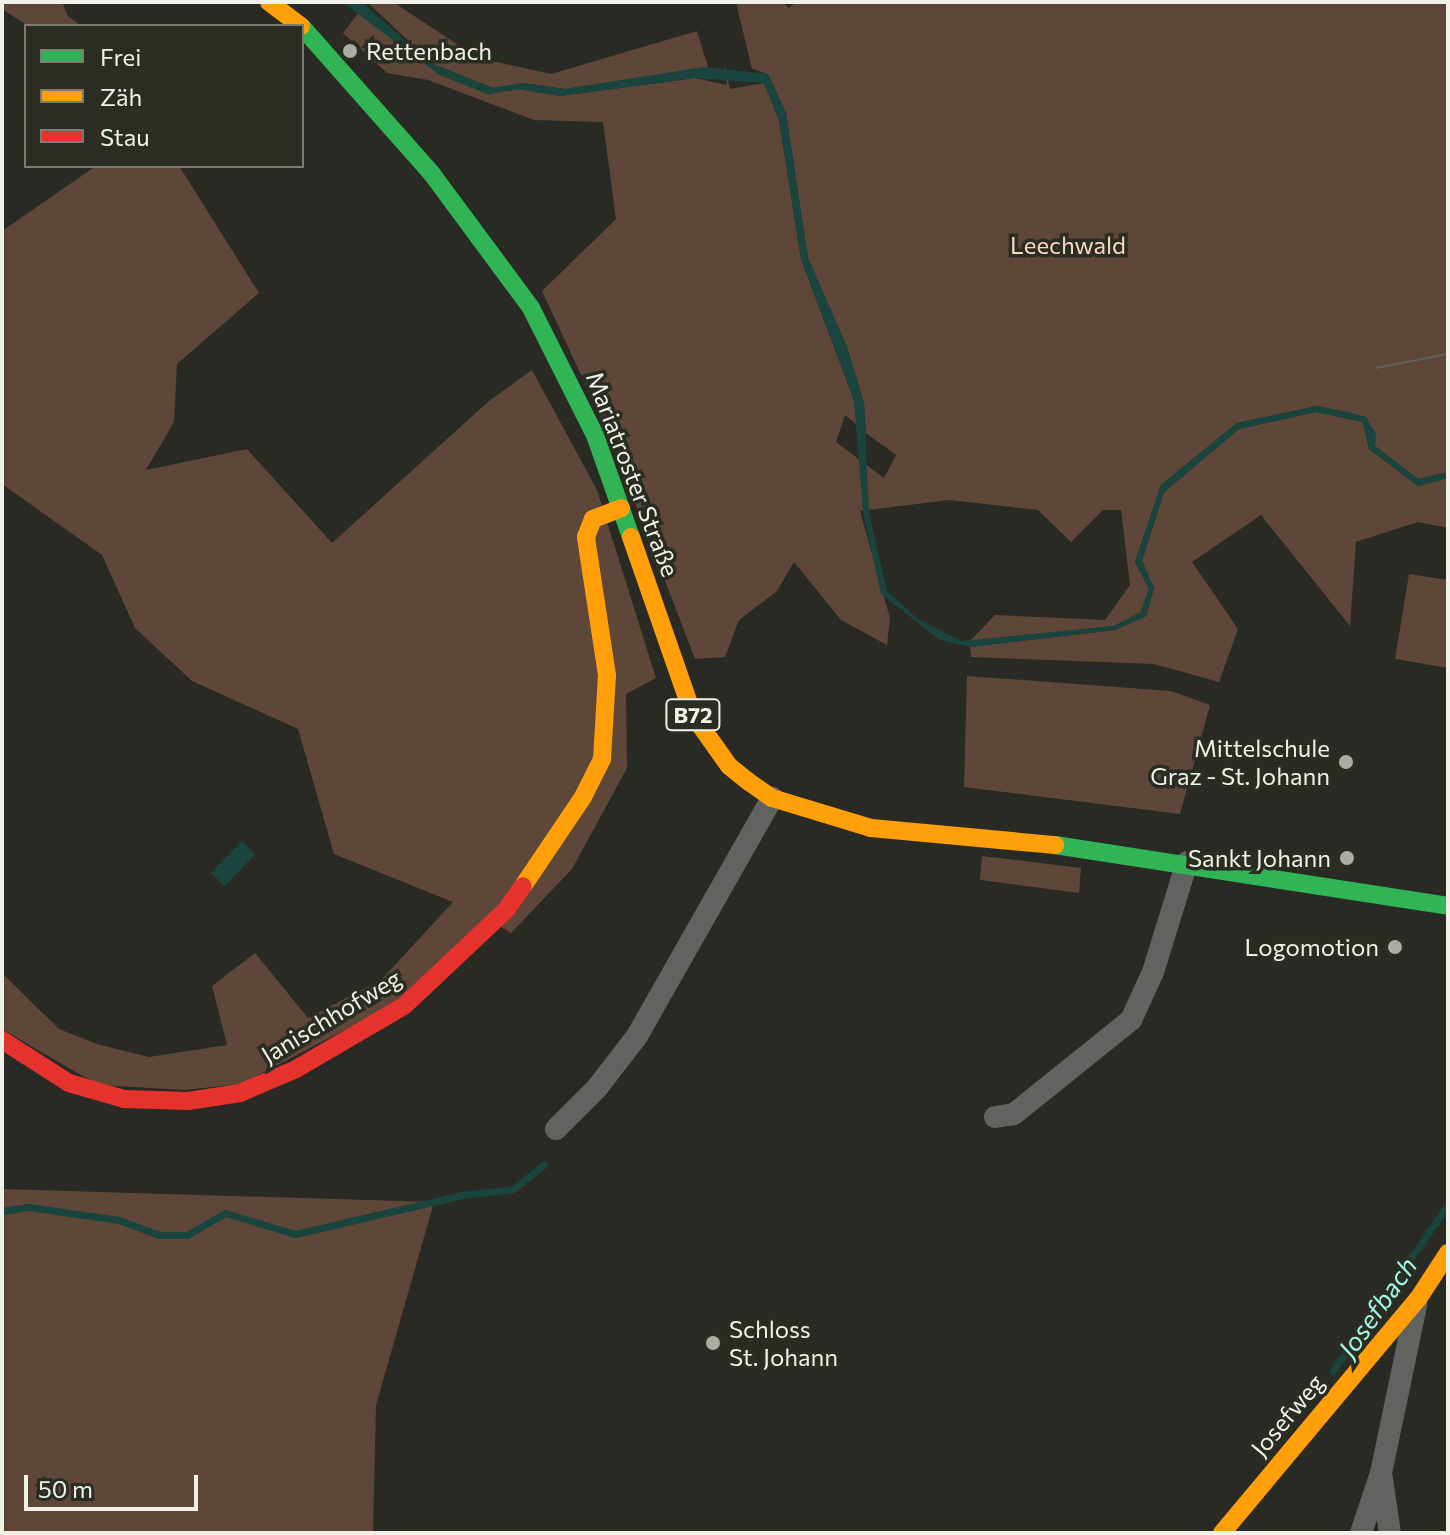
<!DOCTYPE html>
<html>
<head>
<meta charset="utf-8">
<style>
	body { margin:0 }
	#map { position:relative; width:1450px; height:1535px; overflow:hidden; background:#292a24; font-family:Commissioner,sans-serif }
	div>[style] { position:absolute }
	.green>* { inset:0; background:#5e4638 }
	.water>* { inset:0; background:#1a453f }
	.stream>* { height:7px; margin:-3.5px; padding:0 3.5px; transform-origin:3.5px; border-radius:3.5px; background:#1a453f }
	.street>* { height:22px; margin:-11px; padding:0 11px; transform-origin:11px; border-radius:11px; background:#60635f }
	.fast>* { height:18px; margin:-9px; padding:0 9px; transform-origin:9px; border-radius:9px; background:#30b455 }
	.slow>* { height:18px; margin:-9px; padding:0 9px; transform-origin:9px; border-radius:9px; background:#ff9f0a }
	.jam>* { height:18px; margin:-9px; padding:0 9px; transform-origin:9px; border-radius:9px; background:#e5322d }
	.tram>* { height:2px; margin:-1px; padding:0 1px; transform-origin:1px; border-radius:1px; background:#5d605b }
	.dots>* { width:22px; height:22px; translate:-50% -50%; box-sizing:border-box; border:4px solid #2a2d21; border-radius:50% }
	span { translate:-50% -50%; white-space:nowrap; text-align:center; line-height:1.15; -webkit-text-stroke:7px #2a2d21; paint-order:stroke }
	.shield-label span { padding:2px 6px; background:#2a2d21; border:2px solid; border-radius:6px; -webkit-text-stroke-width:0 }
	.shield-label { font-size:22px; color:#f0f2ea; font-weight:700 }
	.poi-label { font-size:24px; color:#f0f2ea }
	.left { translate:0 -50%; text-align:left }
	.right { translate:-100% -50%; text-align:right }
	.park-label { font-size:24px; color:#fad5c1 }
	.street-label { font-size:24px; color:#f0f2ea }
	.water-label { font-size:26px; color:#a3f5ea; font-style:italic }
	.frame { position:absolute; inset:0; border:4px solid #f0f2ea; pointer-events:none }
	.legend { position:absolute; left:24px; top:24px; width:280px; height:144px; box-sizing:border-box; background:#2a2d21; border:2px solid #797c71; margin:0; padding:10px 14px; list-style:none; font-size:24px; color:#f0f2ea }
	.legend li { display:flex; align-items:center; gap:16px; height:40px }
	.legend b { width:40px; border:2px solid #797c71 }
	.scale { position:absolute; left:24px; top:1475px; width:174px; height:36px; box-sizing:border-box; border:4px solid #f0f2ea; border-top:0; padding-left:10px; font-size:24px; line-height:28px; white-space:nowrap; color:#f0f2ea; -webkit-text-stroke:6px #2a2d21; paint-order:stroke }
</style>
</head>
<body>
<div id="map">
	<div class="green">
		<div style="clip-path:polygon(2px 2px,62px 2px,68px 16px,81px 26px,28px 26px,2px 9px)"></div>
		<div style="clip-path:polygon(367px 2px,393px 2px,478px 58px,551px 74px,697px 31px,708px 67px,565px 89px,523px 83px,493px 88px,433px 64px)"></div>
		<div style="clip-path:polygon(736px 2px,782px 2px,789px 8px,796px 2px,1448px 2px,1448px 472px,1418px 479px,1375px 446px,1366px 417px,1317px 406px,1237px 423px,1161px 485px,1135px 562px,1149px 589px,1141px 612px,1114px 626px,970px 641px,995px 615px,1105px 620px,1130px 585px,1121px 510px,1103px 510px,1071px 542px,1038px 510px,949px 500px,860px 511px,890px 618px,887px 645px,841px 620px,794px 562px,777px 591px,739px 620px,725px 657px,695px 659px,609px 435px,542px 291px,616px 219px,603px 122px,534px 120px,428px 80px,387px 73px,343px 33px,359px 12px,438px 74px,488px 94px,518px 89px,560px 96px,695px 78px,727px 85px,723px 59px,730px 89px,764px 83px,779px 120px,801px 259px,854px 400px,857px 425px,845px 415px,836px 442px,884px 478px,896px 455px,866px 433px,864px 403px,847px 347px,808px 258px,786px 113px,768px 74px,752px 69px)"></div>
		<div style="clip-path:polygon(96px 166px,179px 166px,259px 293px,177px 364px,174px 422px,146px 470px,247px 449px,332px 543px,489px 401px,532px 370px,597px 490px,656px 678px,626px 694px,627px 768px,572px 869px,511px 933px,487px 918px,400px 1001px,241px 1084px,185px 1090px,98px 1085px,2px 1029px,2px 973px,59px 1029px,97px 1044px,149px 1057px,227px 1045px,212px 986px,255px 953px,308px 1018px,382px 979px,453px 902px,334px 854px,298px 729px,192px 681px,135px 628px,102px 555px,2px 484px,2px 231px)"></div>
		<div style="clip-path:polygon(1316px 412px,1363px 422px,1369px 449px,1418px 486px,1448px 478px,1448px 528px,1418px 522px,1356px 542px,1350px 626px,1261px 515px,1192px 562px,1238px 629px,1219px 682px,1154px 664px,971px 657px,970px 647px,1115px 630px,1146px 616px,1154px 588px,1142px 561px,1164px 492px,1239px 429px)"></div>
		<div style="clip-path:polygon(1409px 574px,1448px 580px,1448px 668px,1395px 659px)"></div>
		<div style="clip-path:polygon(967px 676px,1171px 691px,1210px 705px,1180px 814px,964px 787px)"></div>
		<div style="clip-path:polygon(982px 856px,1081px 868px,1079px 893px,980px 880px)"></div>
		<div style="clip-path:polygon(2px 1189px,434px 1202px,376px 1405px,373px 1533px,2px 1533px)"></div>
	</div>
	<div class="water">
		<div style="clip-path:polygon(342px 2px,361px 2px,433px 64px,493px 88px,523px 83px,565px 89px,704px 67px,768px 74px,786px 113px,808px 258px,847px 347px,864px 403px,869px 513px,887px 591px,918px 619px,961px 641px,1114px 626px,1141px 612px,1149px 589px,1135px 563px,1161px 485px,1237px 423px,1317px 406px,1348px 412px,1366px 417px,1376px 434px,1375px 446px,1418px 479px,1448px 472px,1448px 478px,1418px 486px,1369px 449px,1363px 422px,1316px 412px,1239px 429px,1164px 492px,1142px 561px,1154px 588px,1146px 616px,1115px 630px,970px 647px,940px 640px,881px 594px,863px 512px,854px 400px,801px 259px,779px 120px,764px 83px,695px 78px,560px 96px,518px 89px,488px 94px,438px 74px)"></div>
		<div style="clip-path:polygon(242px 841px,255px 854px,225px 886px,211px 873px)"></div>
	</div>
	<div class="stream">
		<div style="left:2px;top:1211px;width:26px;rotate:-9deg"></div>
		<div style="left:28px;top:1207px;width:92px;rotate:8.1deg"></div>
		<div style="left:119px;top:1220px;width:43px;rotate:20.6deg"></div>
		<div style="left:159px;top:1235px;width:28px"></div>
		<div style="left:187px;top:1235px;width:44px;rotate:-30.1deg"></div>
		<div style="left:225px;top:1213px;width:73px;rotate:16.7deg"></div>
		<div style="left:295px;top:1234px;width:171px;rotate:-13.1deg"></div>
		<div style="left:462px;top:1195px;width:51px;rotate:-6.7deg"></div>
		<div style="left:513px;top:1189px;width:39px;rotate:-38deg"></div>
		<div style="left:1333px;top:1371px;width:203px;rotate:-55.4deg"></div>
	</div>
	<div class="street">
		<div style="left:995px;top:1117px;width:19px;rotate:-9deg"></div>
		<div style="left:1014px;top:1114px;width:150px;rotate:-38.8deg"></div>
		<div style="left:1131px;top:1020px;width:53px;rotate:-65.4deg"></div>
		<div style="left:1153px;top:972px;width:115px;rotate:-72.8deg"></div>
		<div style="left:556px;top:1129px;width:58px;rotate:-45deg"></div>
		<div style="left:597px;top:1088px;width:66px;rotate:-52.4deg"></div>
		<div style="left:637px;top:1036px;width:274px;rotate:-60.4deg"></div>
		<div style="left:1382px;top:1479px;width:55px;rotate:81.6deg"></div>
		<div style="left:1361px;top:1533px;width:63px;rotate:-71.6deg"></div>
		<div style="left:1381px;top:1473px;width:172px;rotate:-78.2deg"></div>
	</div>
	<div class="fast">
		<div style="left:302px;top:27px;width:196px;rotate:48.5deg"></div>
		<div style="left:432px;top:174px;width:167px;rotate:53.5deg"></div>
		<div style="left:531px;top:308px;width:142px;rotate:63.3deg"></div>
		<div style="left:595px;top:435px;width:108px;rotate:70.6deg"></div>
		<div style="left:1055px;top:845px;width:398px;rotate:8.8deg"></div>
	</div>
	<div class="slow">
		<div style="left:269px;top:2px;width:40px;rotate:37deg"></div>
		<div style="left:631px;top:537px;width:188px;rotate:70.8deg"></div>
		<div style="left:693px;top:715px;width:62px;rotate:54.8deg"></div>
		<div style="left:729px;top:766px;width:26px;rotate:39deg"></div>
		<div style="left:749px;top:782px;width:28px;rotate:35deg"></div>
		<div style="left:772px;top:798px;width:103px;rotate:16.9deg"></div>
		<div style="left:871px;top:828px;width:185px;rotate:5.3deg"></div>
		<div style="left:523px;top:886px;width:107px;rotate:-56deg"></div>
		<div style="left:583px;top:797px;width:42px;rotate:-63.4deg"></div>
		<div style="left:602px;top:759px;width:84px;rotate:-86.6deg"></div>
		<div style="left:607px;top:675px;width:140px;rotate:-98.7deg"></div>
		<div style="left:586px;top:537px;width:19px;rotate:-69deg"></div>
		<div style="left:593px;top:519px;width:30px;rotate:-21deg"></div>
		<div style="left:1222px;top:1533px;width:305px;rotate:-50.1deg"></div>
		<div style="left:1418px;top:1299px;width:55px;rotate:-56.9deg"></div>
	</div>
	<div class="jam">
		<div style="left:2px;top:1040px;width:80px;rotate:32.7deg"></div>
		<div style="left:69px;top:1083px;width:57px;rotate:16.2deg"></div>
		<div style="left:124px;top:1099px;width:64px;rotate:1.8deg"></div>
		<div style="left:188px;top:1101px;width:53px;rotate:-8.7deg"></div>
		<div style="left:240px;top:1093px;width:61px;rotate:-23.2deg"></div>
		<div style="left:296px;top:1069px;width:125px;rotate:-30.3deg"></div>
		<div style="left:404px;top:1006px;width:140px;rotate:-43.3deg"></div>
		<div style="left:506px;top:910px;width:29px;rotate:-55deg"></div>
	</div>
	<div class="tram">
		<div style="left:1376px;top:368px;width:73px;rotate:-11deg"></div>
	</div>
	<div class="dots">
		<div style="left:350px;top:51px;background:#aaaca5"></div>
		<div style="left:1346px;top:762px;background:#aaaca5"></div>
		<div style="left:1347px;top:858px;background:#aaaca5"></div>
		<div style="left:1395px;top:947px;background:#aaaca5"></div>
		<div style="left:713px;top:1343px;background:#aaaca5"></div>
	</div>
	<div class="shield-label">
		<span style="left:693px;top:715px">B72</span>
	</div>
	<div class="poi-label">
		<span class="left" style="left:366px;top:51px">Rettenbach</span>
		<span class="right" style="left:1330px;top:762px">Mittelschule<br>Graz - St. Johann</span>
		<span class="right" style="left:1331px;top:858px">Sankt Johann</span>
		<span class="right" style="left:1379px;top:947px">Logomotion</span>
		<span class="left" style="left:729px;top:1343px">Schloss<br>St. Johann</span>
	</div>
	<div class="park-label">
		<span style="left:1068px;top:245px">Leechwald</span>
	</div>
	<div class="street-label">
		<span style="left:633px;top:474px;rotate:69deg">Mariatroster Straße</span>
		<span style="left:331px;top:1016px;rotate:-31deg">Janischhofweg</span>
		<span style="left:1287px;top:1415px;rotate:-50deg">Josefweg</span>
	</div>
	<div class="water-label">
		<span style="left:1377px;top:1307px;rotate:-55deg">Josefbach</span>
	</div>
	<div class="frame"></div>
	<ul class="legend">
	<li><b style="height:10px;background:#30b455"></b>Frei</li>
	<li><b style="height:10px;background:#ff9f0a"></b>Zäh</li>
	<li><b style="height:10px;background:#e5322d"></b>Stau</li>
	</ul>
	<div class="scale">50 m</div>
</div>
</body>
</html>
